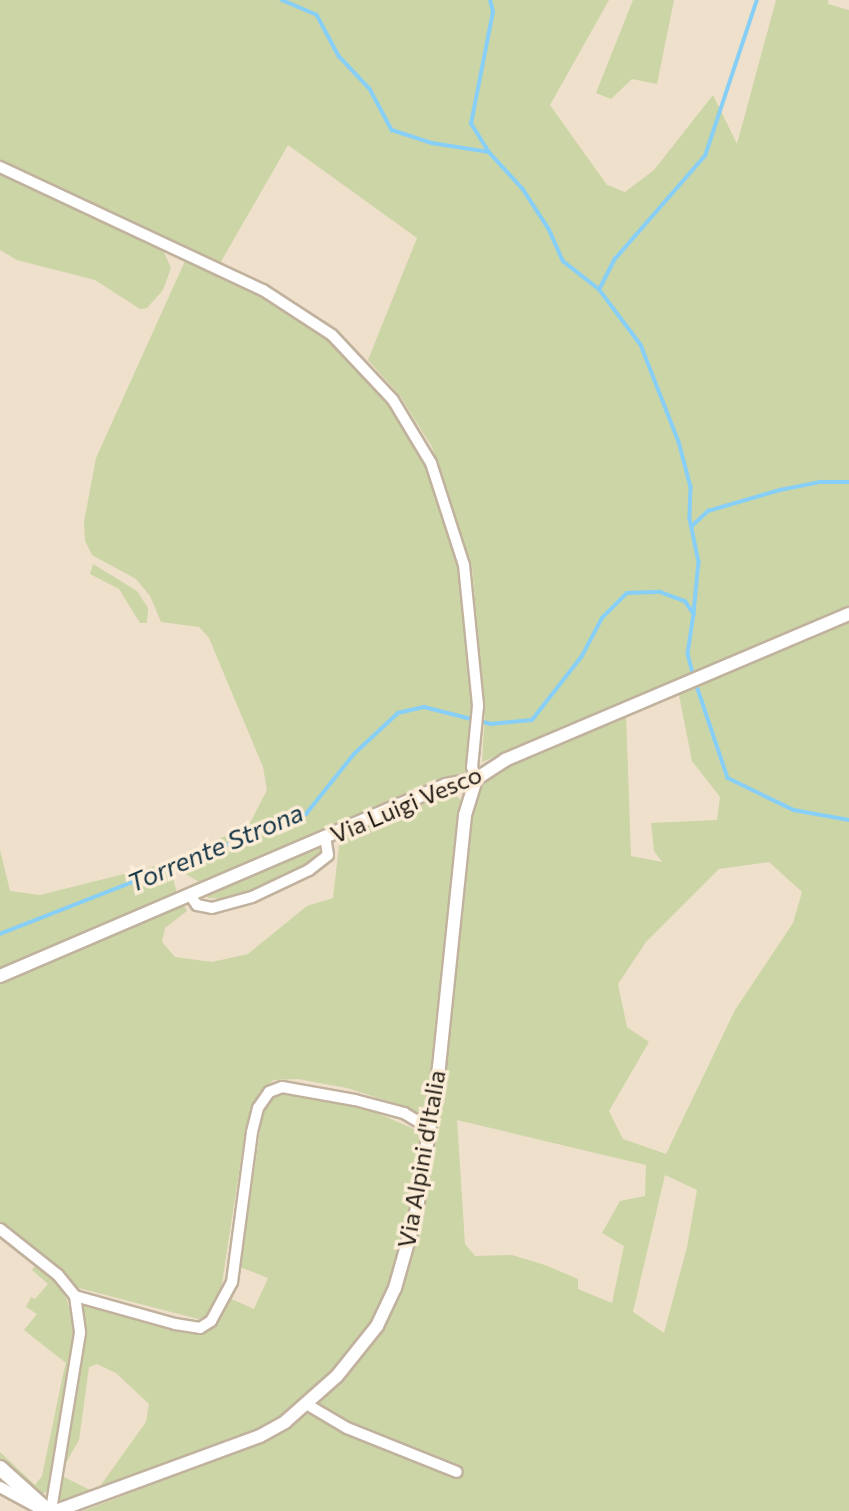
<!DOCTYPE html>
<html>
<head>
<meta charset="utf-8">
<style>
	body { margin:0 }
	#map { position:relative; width:849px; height:1511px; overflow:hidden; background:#efe0cb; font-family:Commissioner,sans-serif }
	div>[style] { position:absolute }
	.green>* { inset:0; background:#cbd5a6 }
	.stream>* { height:3.5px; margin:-1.75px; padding:0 1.75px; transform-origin:1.75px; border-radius:1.75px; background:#87cff7 }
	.roads { filter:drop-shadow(2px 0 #c1b29e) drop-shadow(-2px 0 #c1b29e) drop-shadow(0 2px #c1b29e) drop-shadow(0 -2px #c1b29e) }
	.minor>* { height:10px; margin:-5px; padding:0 5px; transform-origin:5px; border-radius:5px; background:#fff }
	.tertiary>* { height:12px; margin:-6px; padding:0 6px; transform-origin:6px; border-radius:6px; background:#fff }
	.secondary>* { height:14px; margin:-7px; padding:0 7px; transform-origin:7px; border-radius:7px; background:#fff }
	span { translate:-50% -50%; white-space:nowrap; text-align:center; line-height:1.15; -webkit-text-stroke:7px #fcedd8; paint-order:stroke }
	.street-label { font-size:24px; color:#231d16 }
	.water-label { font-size:26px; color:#143546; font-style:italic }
</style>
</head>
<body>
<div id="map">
	<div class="green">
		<div style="clip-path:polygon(0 0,609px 0,550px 105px,607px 185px,625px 192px,654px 170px,713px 95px,737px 144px,776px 0,828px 0,828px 4px,849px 10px,849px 607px,482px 762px,485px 711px,472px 568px,432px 447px,400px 396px,368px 360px,417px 238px,288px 145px,219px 265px,0 161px)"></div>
		<div style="clip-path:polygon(633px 0,674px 0,657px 84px,632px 79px,611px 99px,596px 93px)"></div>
		<div style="clip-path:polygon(0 173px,164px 252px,171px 268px,163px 290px,147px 308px,140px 309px,95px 280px,17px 260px,0 250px)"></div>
		<div style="clip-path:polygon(185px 261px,241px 285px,331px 339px,386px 398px,428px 464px,460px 569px,474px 708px,466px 772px,204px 885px,184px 873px,184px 864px,206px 844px,248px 827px,267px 790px,263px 767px,209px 638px,199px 627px,161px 622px,150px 596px,136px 579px,92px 555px,85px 541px,84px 522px,96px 458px)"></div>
		<div style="clip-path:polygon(93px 564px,137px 591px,148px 608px,147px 623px,140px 623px,119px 589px,90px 574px)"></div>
		<div style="clip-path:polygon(evenodd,849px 619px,849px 1511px,83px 1511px,258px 1444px,307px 1412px,383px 1448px,383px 1437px,313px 1405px,383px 1323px,410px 1264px,437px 1121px,475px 790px,505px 769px,626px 714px,631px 856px,662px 862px,654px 851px,651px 823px,717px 820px,720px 797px,692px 761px,679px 695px,849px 619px,769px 862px,802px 892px,793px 923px,735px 1010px,666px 1154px,623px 1139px,609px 1111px,649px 1042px,627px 1027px,618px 984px,646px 942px,719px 869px,769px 862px,849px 619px,457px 1120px,646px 1165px,645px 1196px,620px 1201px,602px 1233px,624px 1246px,612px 1303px,578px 1289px,578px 1279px,545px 1265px,512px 1255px,475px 1256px,465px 1244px,457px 1120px,849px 619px,665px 1175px,697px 1190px,687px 1247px,664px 1333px,633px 1312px,665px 1175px)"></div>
		<div style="clip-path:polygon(450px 790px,461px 800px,425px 1118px,409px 1108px,347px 1088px,298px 1079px,274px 1080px,259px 1092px,246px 1126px,221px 1290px,208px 1316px,198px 1319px,75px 1287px,61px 1270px,0 1225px,0 982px,182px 902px,187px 911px,165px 928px,162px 942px,175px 957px,212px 962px,248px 954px,307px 906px,333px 898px,340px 837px)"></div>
		<div style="clip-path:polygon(321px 843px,319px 857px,306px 867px,256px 892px,226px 899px,208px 898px,206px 893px)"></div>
		<div style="clip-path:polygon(0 850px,10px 891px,40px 895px,156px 866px,171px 871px,177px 893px,0 970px)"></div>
		<div style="clip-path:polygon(284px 1094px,359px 1105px,423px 1133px,407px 1247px,371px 1328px,307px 1399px,250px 1435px,62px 1502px,58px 1497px,62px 1476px,88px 1489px,98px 1489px,146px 1422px,149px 1404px,116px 1373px,97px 1364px,89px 1367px,79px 1440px,64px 1466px,85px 1347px,81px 1300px,143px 1320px,207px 1330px,229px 1298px,254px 1309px,268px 1278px,240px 1267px,263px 1111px,272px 1097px)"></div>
		<div style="clip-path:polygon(35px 1266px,56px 1281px,67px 1300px,75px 1329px,49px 1490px,39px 1496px,0 1460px,0 1452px,35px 1485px,42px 1476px,64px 1370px,66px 1363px,24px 1330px,37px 1314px,26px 1307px,31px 1297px,35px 1299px,48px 1284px,32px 1270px)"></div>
	</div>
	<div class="stream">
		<div style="left:282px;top:0;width:38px;rotate:23deg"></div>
		<div style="left:317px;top:15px;width:47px;rotate:61.8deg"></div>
		<div style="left:339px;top:56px;width:45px;rotate:46.8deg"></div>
		<div style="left:370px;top:89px;width:47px;rotate:61.8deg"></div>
		<div style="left:392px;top:130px;width:42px;rotate:18deg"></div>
		<div style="left:432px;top:143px;width:58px;rotate:9deg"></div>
		<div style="left:489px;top:152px;width:50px;rotate:47.4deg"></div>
		<div style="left:523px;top:189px;width:48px;rotate:57deg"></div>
		<div style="left:549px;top:229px;width:35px;rotate:66deg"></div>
		<div style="left:563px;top:261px;width:46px;rotate:37.9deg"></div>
		<div style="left:599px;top:289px;width:70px;rotate:53.1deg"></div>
		<div style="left:641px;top:345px;width:104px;rotate:68.6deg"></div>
		<div style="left:679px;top:442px;width:47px;rotate:75.1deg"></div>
		<div style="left:691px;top:487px;width:32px;rotate:92deg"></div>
		<div style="left:690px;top:519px;width:44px;rotate:78.2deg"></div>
		<div style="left:699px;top:562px;width:51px;rotate:95.6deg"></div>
		<div style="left:488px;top:151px;width:32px;rotate:-122deg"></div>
		<div style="left:471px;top:124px;width:114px;rotate:-78.9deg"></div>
		<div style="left:493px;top:12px;width:12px;rotate:-104deg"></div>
		<div style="left:600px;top:288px;width:33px;rotate:-63deg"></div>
		<div style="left:615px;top:259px;width:137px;rotate:-48.9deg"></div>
		<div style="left:705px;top:156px;width:164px;rotate:-71.6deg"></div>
		<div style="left:692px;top:526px;width:22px;rotate:-43deg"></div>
		<div style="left:708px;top:511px;width:75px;rotate:-16.3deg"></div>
		<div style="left:780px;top:490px;width:41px;rotate:-11.3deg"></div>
		<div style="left:820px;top:482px;width:29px"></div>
		<div style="left:696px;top:683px;width:100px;rotate:71.4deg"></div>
		<div style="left:728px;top:778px;width:73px;rotate:25.9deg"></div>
		<div style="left:794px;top:810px;width:56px;rotate:10.3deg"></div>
		<div style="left:0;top:934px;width:329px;rotate:-21.4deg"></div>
		<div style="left:306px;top:814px;width:77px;rotate:-51.3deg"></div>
		<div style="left:354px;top:754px;width:60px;rotate:-43deg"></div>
		<div style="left:398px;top:713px;width:27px;rotate:-13deg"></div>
		<div style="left:424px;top:707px;width:69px;rotate:14.2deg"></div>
		<div style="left:491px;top:724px;width:41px;rotate:-5.6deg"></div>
		<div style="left:532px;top:720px;width:81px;rotate:-52deg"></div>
		<div style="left:582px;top:656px;width:43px;rotate:-62.2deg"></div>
		<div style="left:602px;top:618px;width:35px;rotate:-45deg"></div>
		<div style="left:627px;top:593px;width:33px;rotate:-2deg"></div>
		<div style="left:660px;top:592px;width:27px;rotate:20deg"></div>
		<div style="left:685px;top:601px;width:16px;rotate:55deg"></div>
		<div style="left:694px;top:614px;width:40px;rotate:98.5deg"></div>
		<div style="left:688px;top:654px;width:23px;rotate:75deg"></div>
	</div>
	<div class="roads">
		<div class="minor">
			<div style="left:0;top:167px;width:290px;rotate:25.1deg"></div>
			<div style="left:263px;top:290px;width:82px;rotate:33.1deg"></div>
			<div style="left:332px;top:335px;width:89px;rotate:46.8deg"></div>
			<div style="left:393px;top:400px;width:74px;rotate:58.9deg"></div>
			<div style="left:431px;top:463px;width:107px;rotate:72.1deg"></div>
			<div style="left:464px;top:565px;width:142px;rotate:84.3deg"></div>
			<div style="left:478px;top:706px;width:61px;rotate:95.6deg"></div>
			<div style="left:472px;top:767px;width:13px;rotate:72deg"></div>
			<div style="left:190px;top:895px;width:12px;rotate:55deg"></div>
			<div style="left:197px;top:905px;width:15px;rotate:11deg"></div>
			<div style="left:212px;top:908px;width:41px;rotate:-15.4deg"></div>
			<div style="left:252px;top:897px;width:63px;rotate:-25.3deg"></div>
			<div style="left:309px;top:870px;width:24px;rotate:-38deg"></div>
			<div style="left:328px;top:855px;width:18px;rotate:-99deg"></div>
			<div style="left:0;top:1229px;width:74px;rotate:38.4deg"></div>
			<div style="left:58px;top:1275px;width:27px;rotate:51deg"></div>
			<div style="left:75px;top:1296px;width:37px;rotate:82deg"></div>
			<div style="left:80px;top:1333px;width:180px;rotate:99.3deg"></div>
			<div style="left:75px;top:1296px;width:104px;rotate:15.6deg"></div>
			<div style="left:175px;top:1324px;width:25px;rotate:9deg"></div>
			<div style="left:200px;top:1328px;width:13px;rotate:-32deg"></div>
			<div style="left:211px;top:1321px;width:44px;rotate:-61.7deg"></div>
			<div style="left:232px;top:1282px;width:151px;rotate:-82.4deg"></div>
			<div style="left:252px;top:1132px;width:25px;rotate:-76deg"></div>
			<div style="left:258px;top:1108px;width:19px;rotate:-55deg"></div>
			<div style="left:269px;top:1092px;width:14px;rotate:-21deg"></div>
			<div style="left:282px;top:1087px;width:74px;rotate:10.1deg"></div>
			<div style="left:355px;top:1100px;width:51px;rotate:14.9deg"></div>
			<div style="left:404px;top:1113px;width:29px;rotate:31deg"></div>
			<div style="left:308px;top:1405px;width:45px;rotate:30.5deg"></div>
			<div style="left:347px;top:1428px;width:118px;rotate:21.8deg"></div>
			<div style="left:0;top:1487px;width:50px;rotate:28.6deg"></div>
		</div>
		<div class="tertiary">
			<div style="left:0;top:976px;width:485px;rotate:-23.2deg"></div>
			<div style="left:446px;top:785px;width:31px;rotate:-11deg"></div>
			<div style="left:476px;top:779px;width:35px;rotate:-33deg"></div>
			<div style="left:505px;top:760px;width:374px;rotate:-23deg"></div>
			<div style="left:56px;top:1511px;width:217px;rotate:-20.2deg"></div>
			<div style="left:260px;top:1436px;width:29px;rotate:-29deg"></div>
			<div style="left:285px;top:1422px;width:69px;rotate:-41.5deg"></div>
			<div style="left:337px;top:1376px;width:64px;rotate:-51.3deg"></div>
			<div style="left:377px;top:1326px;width:42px;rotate:-64.7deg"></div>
			<div style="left:395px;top:1288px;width:77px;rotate:-74.2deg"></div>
			<div style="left:416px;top:1214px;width:149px;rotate:-81.1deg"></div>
			<div style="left:439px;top:1067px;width:253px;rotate:-84.1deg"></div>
			<div style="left:465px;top:815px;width:38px;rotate:-73deg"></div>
		</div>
		<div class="secondary">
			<div style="left:0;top:1468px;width:64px;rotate:41.9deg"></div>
		</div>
	</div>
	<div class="street-label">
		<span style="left:406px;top:804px;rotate:-23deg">Via Luigi Vesco</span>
		<span style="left:421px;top:1159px;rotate:-80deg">Via Alpini d'Italia</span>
	</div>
	<div class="water-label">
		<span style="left:215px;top:847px;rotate:-23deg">Torrente Strona</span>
	</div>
</div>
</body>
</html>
